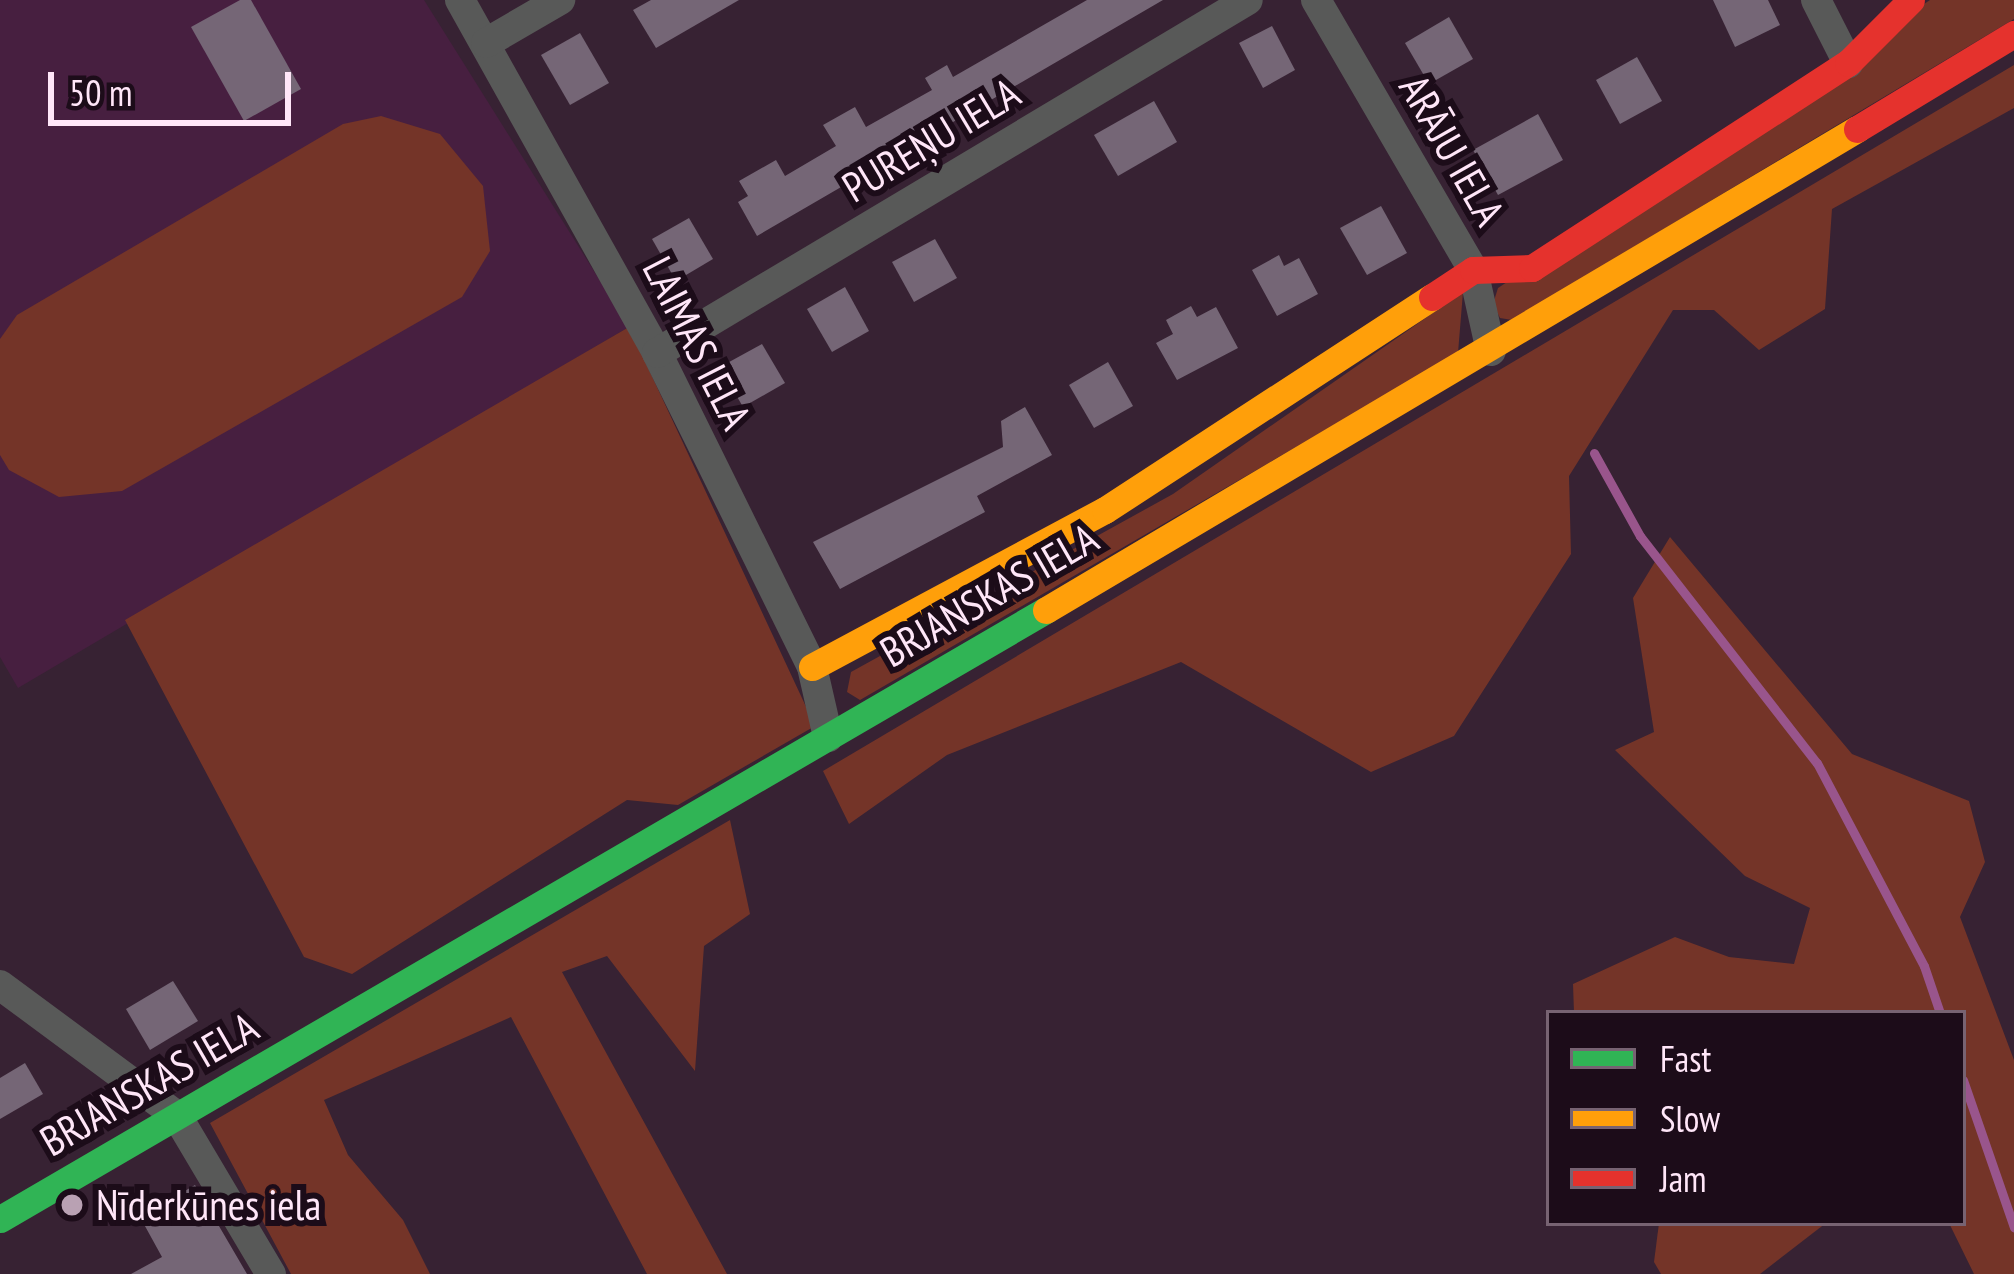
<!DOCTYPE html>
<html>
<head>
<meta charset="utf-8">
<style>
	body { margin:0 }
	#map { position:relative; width:2014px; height:1274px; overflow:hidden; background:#372233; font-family:"PT Sans Narrow",sans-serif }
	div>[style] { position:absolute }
	.built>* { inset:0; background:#471f40 }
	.green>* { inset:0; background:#743428 }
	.stream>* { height:9px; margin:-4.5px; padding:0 4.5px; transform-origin:4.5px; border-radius:4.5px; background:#99558c }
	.building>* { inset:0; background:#756676 }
	.street>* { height:30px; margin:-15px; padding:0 15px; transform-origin:15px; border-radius:15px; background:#585958 }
	.fast>* { height:27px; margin:-13.5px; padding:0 13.5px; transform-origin:13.5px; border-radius:13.5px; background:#30b455 }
	.slow>* { height:27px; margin:-13.5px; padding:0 13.5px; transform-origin:13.5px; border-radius:13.5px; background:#ff9f0a }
	.jam>* { height:27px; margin:-13.5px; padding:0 13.5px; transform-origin:13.5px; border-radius:13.5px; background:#e5322d }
	.dots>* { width:33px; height:33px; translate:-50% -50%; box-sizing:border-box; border:6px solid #1c0c19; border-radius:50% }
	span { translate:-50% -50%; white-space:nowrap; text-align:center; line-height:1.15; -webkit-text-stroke:12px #1c0c19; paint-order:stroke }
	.street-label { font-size:42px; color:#ffe6f8 }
	.poi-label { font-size:42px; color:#ffe6f8 }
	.left { translate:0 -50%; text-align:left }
	.legend { position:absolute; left:1546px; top:1010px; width:420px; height:216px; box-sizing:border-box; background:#1c0c19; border:3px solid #776372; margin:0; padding:15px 21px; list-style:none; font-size:36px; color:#ffe6f8 }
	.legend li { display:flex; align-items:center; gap:24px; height:60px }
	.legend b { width:60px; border:3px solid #776372 }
	.scale { position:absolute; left:48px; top:72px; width:243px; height:54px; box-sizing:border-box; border:6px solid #ffe6f8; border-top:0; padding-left:15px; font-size:36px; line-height:42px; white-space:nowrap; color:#ffe6f8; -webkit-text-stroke:9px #1c0c19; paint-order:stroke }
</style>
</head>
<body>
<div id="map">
	<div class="built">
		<div style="clip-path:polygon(0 0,424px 0,629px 327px,18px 688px,0 657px)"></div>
	</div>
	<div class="green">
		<div style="clip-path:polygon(1930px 0,2014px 0,2014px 19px,1512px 320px,1500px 318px,1493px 304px,1498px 288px)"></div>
		<div style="clip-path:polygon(2014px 65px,2014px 108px,1832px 209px,1825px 309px,1759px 350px,1714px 310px,1673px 310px,1569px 476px,1571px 554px,1454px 736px,1371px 772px,1181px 662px,947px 755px,849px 824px,823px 771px)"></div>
		<div style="clip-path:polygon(381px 116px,440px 134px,483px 186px,490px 251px,462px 297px,122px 491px,59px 497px,9px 470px,0 455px,0 339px,17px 315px,343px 124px)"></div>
		<div style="clip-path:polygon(1463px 292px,1458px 353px,860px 700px,847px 692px,851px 672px,1173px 494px)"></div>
		<div style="clip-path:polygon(629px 327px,815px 726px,678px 805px,627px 800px,352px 974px,304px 957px,125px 620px)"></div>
		<div style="clip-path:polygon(1670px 537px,1852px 754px,1969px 801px,1985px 862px,1960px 917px,2014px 1060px,2014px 1274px,1974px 1274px,1949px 1223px,1963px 1223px,1963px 1013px,1574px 1013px,1573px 984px,1675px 937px,1729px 957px,1794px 964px,1810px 908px,1745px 876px,1615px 750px,1654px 732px,1633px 598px)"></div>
		<div style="clip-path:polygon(730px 820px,750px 914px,704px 946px,695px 1071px,607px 956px,562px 972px,727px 1274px,647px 1274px,511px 1017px,324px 1100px,348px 1155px,403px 1220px,430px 1274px,291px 1274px,210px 1123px)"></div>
		<div style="clip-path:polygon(1659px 1223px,1826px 1223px,1760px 1274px,1661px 1274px,1654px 1262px)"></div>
	</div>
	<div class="stream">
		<div style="left:1594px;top:453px;width:95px;rotate:61deg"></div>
		<div style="left:1640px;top:536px;width:288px;rotate:52.1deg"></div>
		<div style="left:1817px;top:763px;width:229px;rotate:62.2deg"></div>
		<div style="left:1924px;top:966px;width:50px;rotate:71.2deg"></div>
		<div style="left:1963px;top:1080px;width:156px;rotate:70.9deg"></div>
	</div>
	<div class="building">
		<div style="clip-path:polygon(240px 0,251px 0,301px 89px,244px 121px,191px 27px)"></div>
		<div style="clip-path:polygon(651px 0,739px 0,656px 48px,633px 10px)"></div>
		<div style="clip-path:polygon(1087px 0,1163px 0,757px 236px,738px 202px,748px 196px,739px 181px,776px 160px,785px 176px,836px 146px,823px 125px,855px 107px,866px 127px,932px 90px,925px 78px,947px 65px,953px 77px)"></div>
		<div style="clip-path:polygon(1713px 0,1768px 0,1780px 25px,1735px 47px)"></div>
		<div style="clip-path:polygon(1449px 17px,1473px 59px,1429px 84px,1405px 43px)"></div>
		<div style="clip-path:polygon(1272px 26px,1295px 70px,1263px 88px,1239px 43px)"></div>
		<div style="clip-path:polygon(580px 33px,609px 83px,570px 105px,541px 55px)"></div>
		<div style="clip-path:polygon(1637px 57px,1662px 101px,1620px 124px,1596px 80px)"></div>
		<div style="clip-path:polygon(1154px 101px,1177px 142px,1118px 176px,1094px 135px)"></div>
		<div style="clip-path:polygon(1538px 114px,1563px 160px,1498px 195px,1473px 150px)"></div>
		<div style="clip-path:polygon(1381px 206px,1407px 253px,1367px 275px,1340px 228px)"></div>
		<div style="clip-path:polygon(689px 218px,713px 259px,676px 281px,652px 239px)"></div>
		<div style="clip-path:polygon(935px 239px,957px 278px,914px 302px,892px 262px)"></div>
		<div style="clip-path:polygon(1279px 255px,1284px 266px,1299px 258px,1318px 294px,1277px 316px,1252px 270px)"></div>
		<div style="clip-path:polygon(845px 287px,869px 331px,832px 352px,807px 309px)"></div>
		<div style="clip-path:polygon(1191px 306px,1197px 317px,1216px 307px,1238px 348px,1177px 380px,1156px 343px,1173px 334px,1166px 320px)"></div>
		<div style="clip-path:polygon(762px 344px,785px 383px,743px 407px,720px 367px)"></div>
		<div style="clip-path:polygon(1108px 362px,1133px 406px,1094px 428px,1069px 385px)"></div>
		<div style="clip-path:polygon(1025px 407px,1052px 455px,977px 496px,985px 512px,840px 589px,813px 542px,1003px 447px,1001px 421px)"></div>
		<div style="clip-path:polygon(173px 981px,198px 1021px,150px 1050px,126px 1009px)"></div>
		<div style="clip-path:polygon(25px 1063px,43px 1094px,0 1119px,0 1078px)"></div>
		<div style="clip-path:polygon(195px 1185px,247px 1274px,131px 1274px,162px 1257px,140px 1217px)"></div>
	</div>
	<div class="street">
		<div style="left:460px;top:0;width:404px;rotate:60.8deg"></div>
		<div style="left:657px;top:353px;width:350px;rotate:63.7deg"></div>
		<div style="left:812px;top:667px;width:72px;rotate:77.1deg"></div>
		<div style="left:1316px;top:0;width:312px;rotate:59.8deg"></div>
		<div style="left:1473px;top:270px;width:83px;rotate:77.5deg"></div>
		<div style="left:1816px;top:0;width:71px;rotate:63.1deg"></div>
		<div style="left:486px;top:43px;width:86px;rotate:-30.2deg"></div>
		<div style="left:657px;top:353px;width:688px;rotate:-30.85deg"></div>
		<div style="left:0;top:985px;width:220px;rotate:36.5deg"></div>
		<div style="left:177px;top:1116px;width:184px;rotate:59.3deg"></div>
	</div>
	<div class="fast">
		<div style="left:0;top:1219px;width:1210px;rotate:-30.21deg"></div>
	</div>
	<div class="slow">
		<div style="left:1046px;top:610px;width:943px;rotate:-30.67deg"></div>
		<div style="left:812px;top:667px;width:332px;rotate:-28.2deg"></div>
		<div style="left:1105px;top:510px;width:390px;rotate:-33.1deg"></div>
	</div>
	<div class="jam">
		<div style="left:1857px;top:129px;width:184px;rotate:-31.2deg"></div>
		<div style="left:1432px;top:297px;width:49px;rotate:-33.4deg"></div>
		<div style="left:1473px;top:270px;width:59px;rotate:-1.9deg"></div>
		<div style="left:1532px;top:268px;width:377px;rotate:-33deg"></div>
		<div style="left:1848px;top:63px;width:89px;rotate:-45deg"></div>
	</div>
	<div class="dots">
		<div style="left:72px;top:1205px;background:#b9a1b3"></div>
	</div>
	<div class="street-label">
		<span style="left:931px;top:140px;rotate:-31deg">PUREŅU IELA</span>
		<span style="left:1452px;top:150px;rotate:60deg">ARĀJU IELA</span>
		<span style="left:697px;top:343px;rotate:63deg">LAIMAS IELA</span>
		<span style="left:989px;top:595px;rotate:-30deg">BRJANSKAS IELA</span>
		<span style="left:149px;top:1084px;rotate:-30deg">BRJANSKAS IELA</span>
	</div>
	<div class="poi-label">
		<span class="left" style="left:96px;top:1205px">Nīderkūnes iela</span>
	</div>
	<ul class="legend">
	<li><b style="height:15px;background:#30b455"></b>Fast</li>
	<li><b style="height:15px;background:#ff9f0a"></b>Slow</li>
	<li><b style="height:15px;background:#e5322d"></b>Jam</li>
	</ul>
	<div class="scale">50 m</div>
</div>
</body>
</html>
